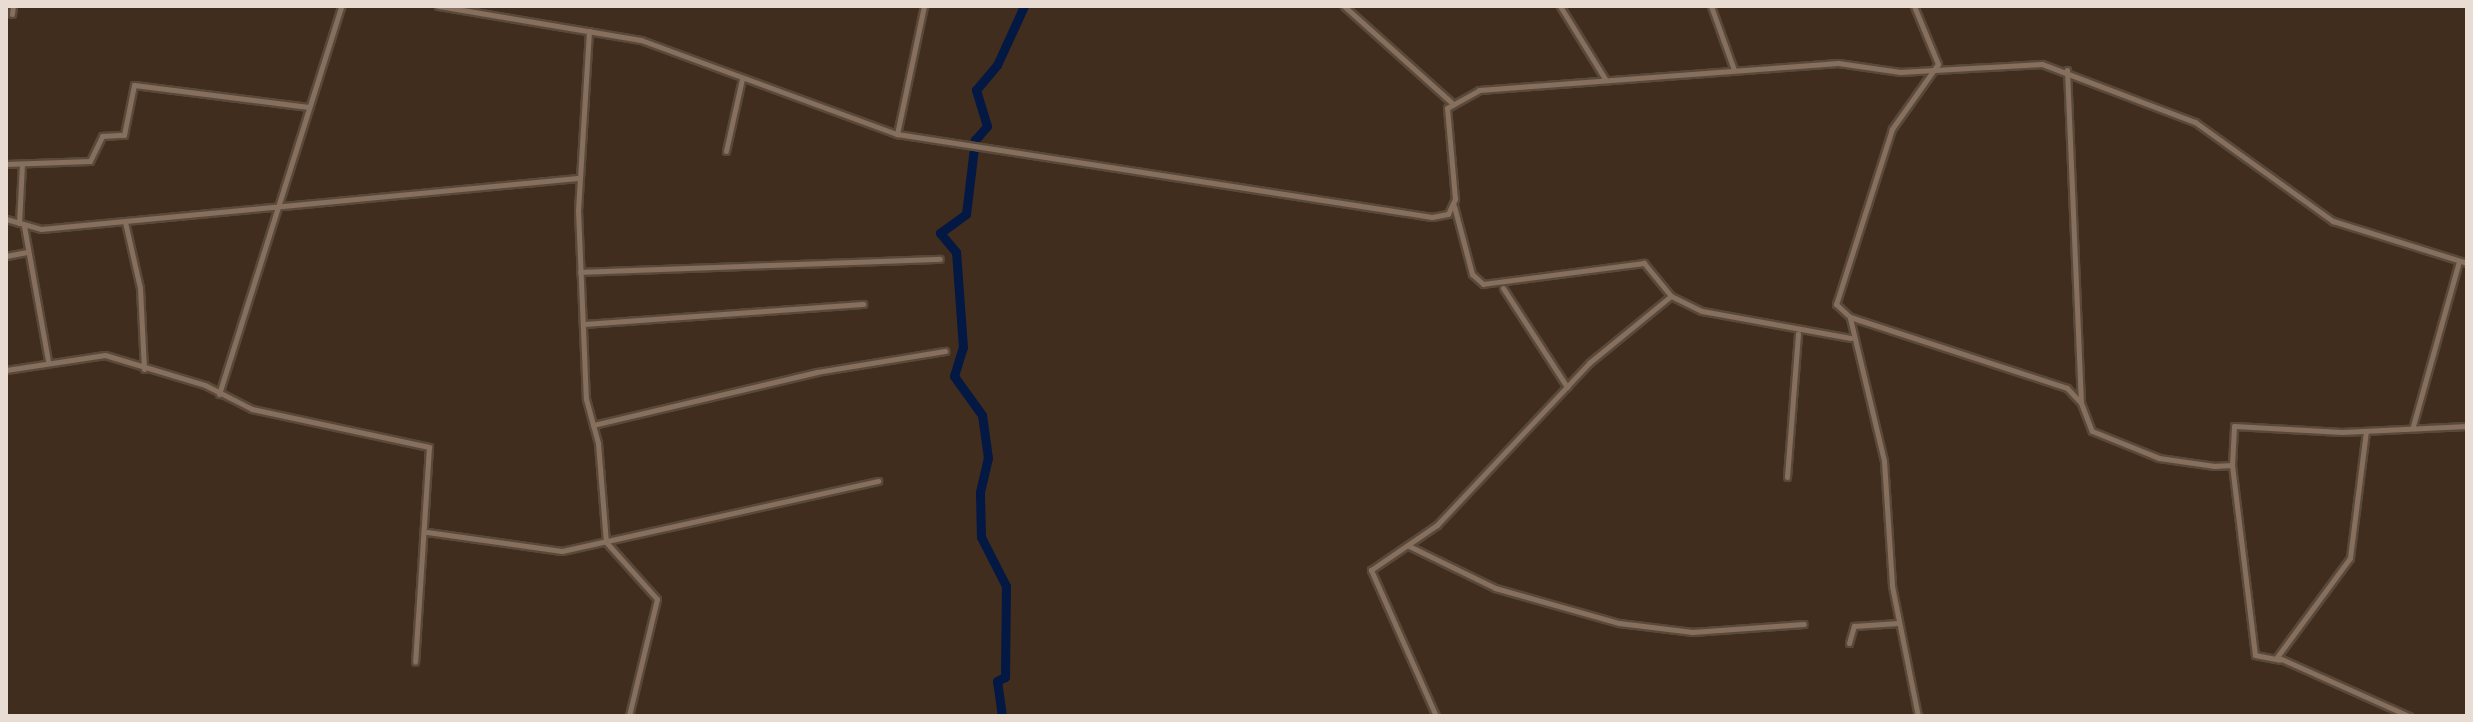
<!DOCTYPE html>
<html>
<head>
<meta charset="utf-8">
<style>
	body { margin:0 }
	#map { position:relative; width:2473px; height:722px; overflow:hidden; background:#402d1d; font-family:Georgia,serif }
	div>[style] { position:absolute }
	.river>* { height:9px; margin:-4.5px; padding:0 4.5px; transform-origin:4.5px; border-radius:4.5px; background:#031843 }
	.roads { filter:drop-shadow(2px 0 #59493a) drop-shadow(-2px 0 #59493a) drop-shadow(0 2px #59493a) drop-shadow(0 -2px #59493a) }
	.minor>* { height:5px; margin:-2.5px; padding:0 2.5px; transform-origin:2.5px; border-radius:2.5px; background:#866f5d }
	span { translate:-50% -50%; white-space:nowrap; text-align:center; line-height:1.15; -webkit-text-stroke:6px #362313; paint-order:stroke }
	.frame { position:absolute; inset:0; border:8px solid #e9dcd2; pointer-events:none }
</style>
</head>
<body>
<div id="map">
	<div class="river">
		<div style="left:1002px;top:716px;width:35px;rotate:-98deg"></div>
		<div style="left:997px;top:681px;width:9px;rotate:-27deg"></div>
		<div style="left:1005px;top:677px;width:91px;rotate:-89.4deg"></div>
		<div style="left:1006px;top:586px;width:55px;rotate:-117deg"></div>
		<div style="left:981px;top:537px;width:45px;rotate:-91.3deg"></div>
		<div style="left:980px;top:492px;width:35px;rotate:-77deg"></div>
		<div style="left:988px;top:458px;width:43px;rotate:-97.9deg"></div>
		<div style="left:982px;top:415px;width:48px;rotate:-125.7deg"></div>
		<div style="left:954px;top:376px;width:30px;rotate:-73deg"></div>
		<div style="left:963px;top:347px;width:95px;rotate:-94.2deg"></div>
		<div style="left:956px;top:252px;width:25px;rotate:-130deg"></div>
		<div style="left:940px;top:233px;width:32px;rotate:-36deg"></div>
		<div style="left:966px;top:214px;width:75px;rotate:-83.1deg"></div>
		<div style="left:975px;top:140px;width:18px;rotate:-49deg"></div>
		<div style="left:987px;top:126px;width:38px;rotate:-107deg"></div>
		<div style="left:976px;top:90px;width:33px;rotate:-50deg"></div>
		<div style="left:997px;top:65px;width:65px;rotate:-65.4deg"></div>
	</div>
	<div class="roads">
		<div class="minor">
			<div style="left:438px;top:6px;width:206px;rotate:9.5deg"></div>
			<div style="left:641px;top:40px;width:273px;rotate:20.2deg"></div>
			<div style="left:897px;top:134px;width:541px;rotate:8.82deg"></div>
			<div style="left:1432px;top:217px;width:16px;rotate:-11deg"></div>
			<div style="left:1448px;top:214px;width:17px;rotate:-65deg"></div>
			<div style="left:1455px;top:199px;width:91px;rotate:-95deg"></div>
			<div style="left:1447px;top:108px;width:37px;rotate:-29deg"></div>
			<div style="left:1479px;top:90px;width:360px;rotate:-4.3deg"></div>
			<div style="left:1838px;top:63px;width:63px;rotate:8.3deg"></div>
			<div style="left:1900px;top:72px;width:142px;rotate:-3.2deg"></div>
			<div style="left:2042px;top:64px;width:164px;rotate:20.8deg"></div>
			<div style="left:2195px;top:122px;width:170px;rotate:35.7deg"></div>
			<div style="left:2333px;top:221px;width:140px;rotate:17.4deg"></div>
			<div style="left:1344px;top:6px;width:144px;rotate:41.9deg"></div>
			<div style="left:1560px;top:6px;width:86px;rotate:58.3deg"></div>
			<div style="left:1711px;top:6px;width:68px;rotate:70.2deg"></div>
			<div style="left:1914px;top:6px;width:63px;rotate:67.5deg"></div>
			<div style="left:1938px;top:64px;width:80px;rotate:125.3deg"></div>
			<div style="left:1892px;top:129px;width:184px;rotate:107.7deg"></div>
			<div style="left:1836px;top:304px;width:19px;rotate:43deg"></div>
			<div style="left:1850px;top:317px;width:228px;rotate:18.1deg"></div>
			<div style="left:2067px;top:388px;width:19px;rotate:47deg"></div>
			<div style="left:12px;top:14px;width:8px;rotate:-83deg"></div>
			<div style="left:589px;top:31px;width:179px;rotate:93.5deg"></div>
			<div style="left:578px;top:210px;width:189px;rotate:87.6deg"></div>
			<div style="left:586px;top:399px;width:46px;rotate:74.7deg"></div>
			<div style="left:598px;top:443px;width:99px;rotate:85.4deg"></div>
			<div style="left:606px;top:542px;width:76px;rotate:48.2deg"></div>
			<div style="left:657px;top:599px;width:120px;rotate:103.5deg"></div>
			<div style="left:2067px;top:70px;width:333px;rotate:87.6deg"></div>
			<div style="left:2081px;top:403px;width:30px;rotate:69deg"></div>
			<div style="left:2092px;top:431px;width:72px;rotate:21.9deg"></div>
			<div style="left:2159px;top:458px;width:56px;rotate:8.3deg"></div>
			<div style="left:2214px;top:466px;width:18px;rotate:-3deg"></div>
			<div style="left:2232px;top:465px;width:39px;rotate:-87deg"></div>
			<div style="left:2234px;top:426px;width:108px;rotate:3.2deg"></div>
			<div style="left:2342px;top:432px;width:125px;rotate:-2.7deg"></div>
			<div style="left:897px;top:134px;width:131px;rotate:-78.1deg"></div>
			<div style="left:726px;top:151px;width:74px;rotate:-77.5deg"></div>
			<div style="left:6px;top:164px;width:84px;rotate:-2deg"></div>
			<div style="left:90px;top:161px;width:28px;rotate:-64deg"></div>
			<div style="left:102px;top:136px;width:22px;rotate:-3deg"></div>
			<div style="left:124px;top:135px;width:51px;rotate:-78.7deg"></div>
			<div style="left:134px;top:85px;width:176px;rotate:7.2deg"></div>
			<div style="left:6px;top:219px;width:36px;rotate:16deg"></div>
			<div style="left:41px;top:229px;width:539px;rotate:-5.43deg"></div>
			<div style="left:125px;top:222px;width:68px;rotate:77.2deg"></div>
			<div style="left:140px;top:288px;width:81px;rotate:87.2deg"></div>
			<div style="left:19px;top:223px;width:59px;rotate:-87.1deg"></div>
			<div style="left:24px;top:226px;width:137px;rotate:79.9deg"></div>
			<div style="left:6px;top:256px;width:20px;rotate:-11deg"></div>
			<div style="left:580px;top:272px;width:360px;rotate:-2.1deg"></div>
			<div style="left:1503px;top:288px;width:118px;rotate:57.1deg"></div>
			<div style="left:1671px;top:296px;width:34px;rotate:26deg"></div>
			<div style="left:1702px;top:311px;width:151px;rotate:10.3deg"></div>
			<div style="left:1850px;top:318px;width:147px;rotate:76.6deg"></div>
			<div style="left:1884px;top:461px;width:125px;rotate:86.3deg"></div>
			<div style="left:1892px;top:586px;width:133px;rotate:78.7deg"></div>
			<div style="left:583px;top:324px;width:281px;rotate:-4.1deg"></div>
			<div style="left:6px;top:370px;width:100px;rotate:-8.6deg"></div>
			<div style="left:105px;top:355px;width:104px;rotate:16.7deg"></div>
			<div style="left:205px;top:385px;width:53px;rotate:27.1deg"></div>
			<div style="left:252px;top:409px;width:181px;rotate:12.1deg"></div>
			<div style="left:429px;top:447px;width:215px;rotate:93.7deg"></div>
			<div style="left:219px;top:394px;width:407px;rotate:-72.5deg"></div>
			<div style="left:593px;top:425px;width:230px;rotate:-13.3deg"></div>
			<div style="left:817px;top:372px;width:130px;rotate:-9.3deg"></div>
			<div style="left:2413px;top:426px;width:171px;rotate:-74.4deg"></div>
			<div style="left:2366px;top:431px;width:128px;rotate:97.2deg"></div>
			<div style="left:2350px;top:558px;width:123px;rotate:126.4deg"></div>
			<div style="left:2277px;top:657px;width:145px;rotate:24.1deg"></div>
			<div style="left:2232px;top:465px;width:191px;rotate:83.1deg"></div>
			<div style="left:2255px;top:655px;width:25px;rotate:11deg"></div>
			<div style="left:1787px;top:477px;width:144px;rotate:-85.6deg"></div>
			<div style="left:427px;top:532px;width:136px;rotate:8deg"></div>
			<div style="left:562px;top:551px;width:324px;rotate:-12.5deg"></div>
			<div style="left:1409px;top:546px;width:96px;rotate:26deg"></div>
			<div style="left:1495px;top:588px;width:129px;rotate:15.8deg"></div>
			<div style="left:1619px;top:623px;width:74px;rotate:7deg"></div>
			<div style="left:1692px;top:632px;width:112px;rotate:-4.1deg"></div>
			<div style="left:1849px;top:643px;width:18px;rotate:-74deg"></div>
			<div style="left:1854px;top:626px;width:44px;rotate:-3.9deg"></div>
			<div style="left:1436px;top:716px;width:160px;rotate:-114deg"></div>
			<div style="left:1371px;top:570px;width:80px;rotate:-34.3deg"></div>
			<div style="left:1437px;top:525px;width:222px;rotate:-46.8deg"></div>
			<div style="left:1589px;top:363px;width:106px;rotate:-39.3deg"></div>
			<div style="left:1671px;top:296px;width:43px;rotate:-129.3deg"></div>
			<div style="left:1644px;top:263px;width:162px;rotate:172.6deg"></div>
			<div style="left:1483px;top:284px;width:15px;rotate:-138deg"></div>
			<div style="left:1472px;top:274px;width:70px;rotate:-104.8deg"></div>
		</div>
	</div>
	<div class="frame"></div>
</div>
</body>
</html>
